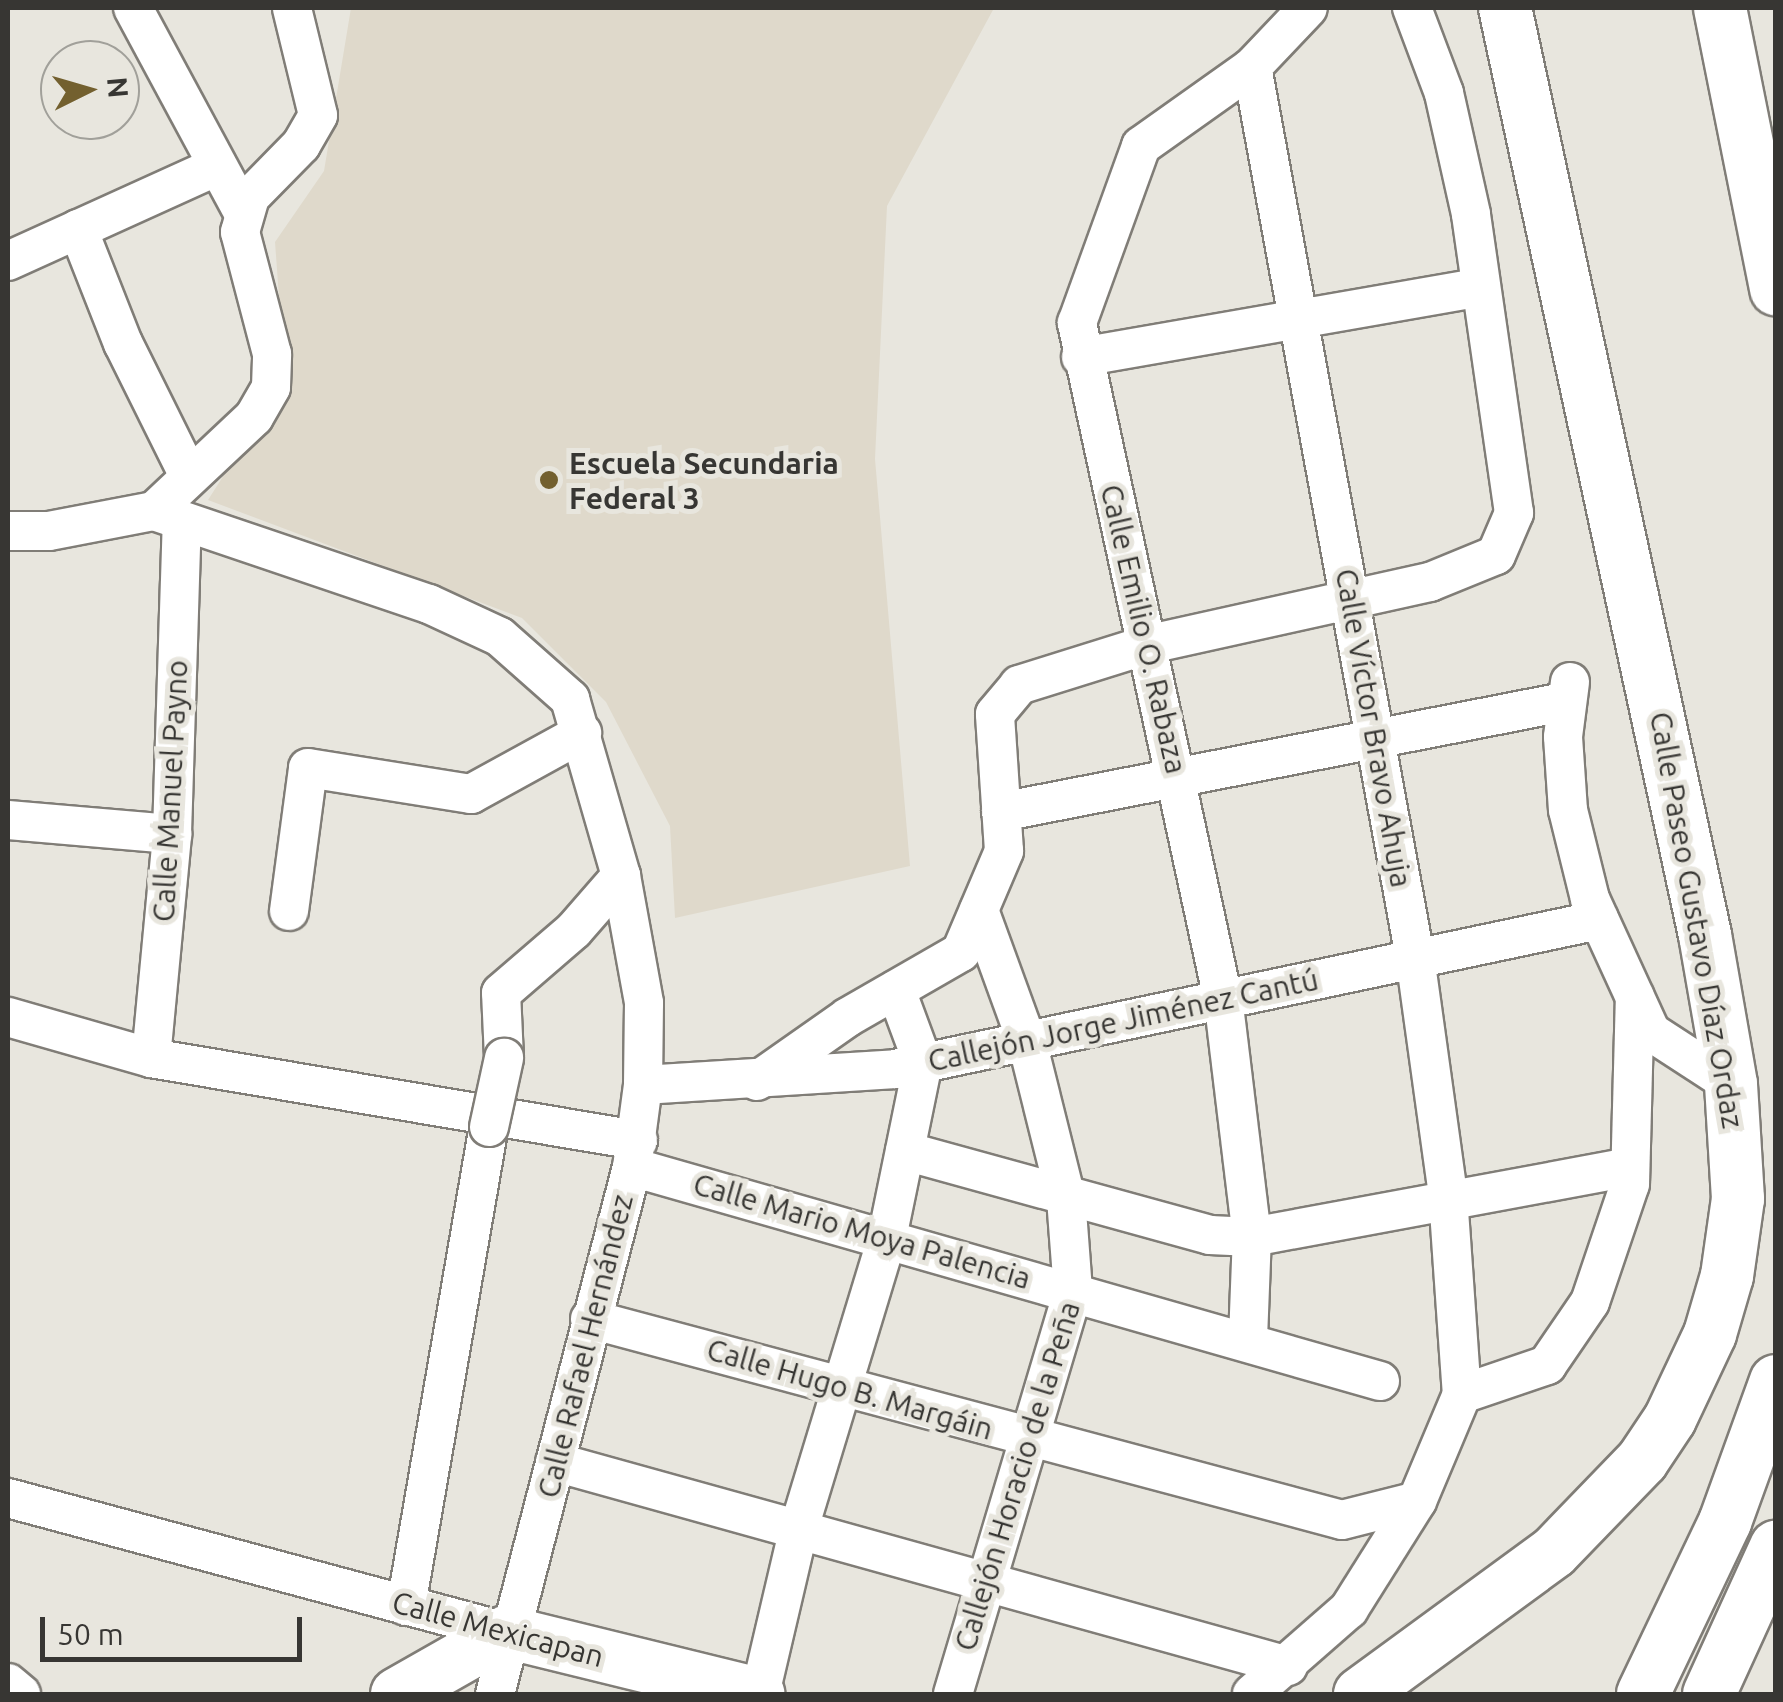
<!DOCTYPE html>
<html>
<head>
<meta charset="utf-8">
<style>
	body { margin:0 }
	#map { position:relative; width:1783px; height:1702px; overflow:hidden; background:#e8e6de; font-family:Ubuntu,sans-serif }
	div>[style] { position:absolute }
	.built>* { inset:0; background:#dfd9cb }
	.roads { filter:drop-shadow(2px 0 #807d77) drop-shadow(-2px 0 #807d77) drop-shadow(0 2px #807d77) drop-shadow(0 -2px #807d77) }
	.street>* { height:38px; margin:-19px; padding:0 19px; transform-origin:19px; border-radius:19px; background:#fff }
	.secondary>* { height:52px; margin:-26px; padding:0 26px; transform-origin:26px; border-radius:26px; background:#fff }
	.bridges { filter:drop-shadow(2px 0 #807d77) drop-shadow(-2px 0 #807d77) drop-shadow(0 2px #807d77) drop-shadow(0 -2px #807d77) }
	.street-bridge>* { height:38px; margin:-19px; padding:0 19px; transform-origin:19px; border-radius:19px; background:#fff }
	.dots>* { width:28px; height:28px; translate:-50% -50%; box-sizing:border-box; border:5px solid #e8e6de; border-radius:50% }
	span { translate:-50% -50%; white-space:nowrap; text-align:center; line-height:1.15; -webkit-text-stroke:10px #e8e6de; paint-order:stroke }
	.poi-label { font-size:30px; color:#373633; font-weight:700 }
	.left { translate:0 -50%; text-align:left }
	.street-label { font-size:30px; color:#373633 }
	.frame { position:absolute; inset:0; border:10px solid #373633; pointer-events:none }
	.north { position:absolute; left:40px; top:40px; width:100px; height:100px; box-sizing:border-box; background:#e8e6de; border:2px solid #a1a09a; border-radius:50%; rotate:85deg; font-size:28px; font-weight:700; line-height:40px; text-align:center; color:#373633 }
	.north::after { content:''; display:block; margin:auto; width:35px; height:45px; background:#73602f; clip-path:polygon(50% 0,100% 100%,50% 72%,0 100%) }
	.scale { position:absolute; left:40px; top:1617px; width:262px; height:45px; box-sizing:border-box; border:5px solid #373633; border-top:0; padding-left:12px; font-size:30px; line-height:35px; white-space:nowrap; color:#373633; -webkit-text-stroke:8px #e8e6de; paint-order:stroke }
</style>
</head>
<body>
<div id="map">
	<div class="built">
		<div style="clip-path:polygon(351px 8px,994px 8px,887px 206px,875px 459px,910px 866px,675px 918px,670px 826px,606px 702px,522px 618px,208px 500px,285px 379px,275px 242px,324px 171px)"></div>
	</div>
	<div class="roads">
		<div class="street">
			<div style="left:133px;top:8px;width:232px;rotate:61.7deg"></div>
			<div style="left:1252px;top:67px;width:905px;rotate:79.62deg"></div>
			<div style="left:1415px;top:957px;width:241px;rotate:82.1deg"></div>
			<div style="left:1448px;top:1196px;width:198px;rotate:86deg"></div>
			<div style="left:1462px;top:1394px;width:116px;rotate:112.8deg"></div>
			<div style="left:1417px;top:1501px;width:128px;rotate:122.2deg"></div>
			<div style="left:1349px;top:1609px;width:129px;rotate:138.8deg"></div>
			<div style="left:78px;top:229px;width:123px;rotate:68.5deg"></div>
			<div style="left:123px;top:343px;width:148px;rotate:63.6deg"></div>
			<div style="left:8px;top:261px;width:227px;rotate:-24.4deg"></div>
			<div style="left:1081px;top:357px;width:402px;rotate:-9.9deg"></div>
			<div style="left:154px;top:511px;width:137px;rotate:-43.2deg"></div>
			<div style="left:254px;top:417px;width:34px;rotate:-60deg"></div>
			<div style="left:271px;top:387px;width:33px;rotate:-88deg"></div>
			<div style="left:272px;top:354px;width:126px;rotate:-104.7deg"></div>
			<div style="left:240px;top:232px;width:36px;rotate:-74deg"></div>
			<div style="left:250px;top:197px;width:73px;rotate:-45.6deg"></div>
			<div style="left:301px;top:145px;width:34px;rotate:-60deg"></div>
			<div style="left:318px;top:115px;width:110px;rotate:-103.7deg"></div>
			<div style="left:8px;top:531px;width:41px"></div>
			<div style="left:49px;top:531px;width:107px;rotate:-10.8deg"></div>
			<div style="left:154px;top:511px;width:290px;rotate:18.7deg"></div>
			<div style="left:429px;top:604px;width:78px;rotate:24.9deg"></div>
			<div style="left:500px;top:637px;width:94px;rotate:41.5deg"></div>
			<div style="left:570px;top:699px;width:184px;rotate:73.9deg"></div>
			<div style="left:621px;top:876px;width:129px;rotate:79.7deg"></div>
			<div style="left:644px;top:1003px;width:82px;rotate:90.7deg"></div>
			<div style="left:643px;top:1085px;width:83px;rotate:97.6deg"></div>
			<div style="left:632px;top:1167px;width:545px;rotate:104.57deg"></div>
			<div style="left:1570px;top:682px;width:55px;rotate:97.3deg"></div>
			<div style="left:1563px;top:737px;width:73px;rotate:86.1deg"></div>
			<div style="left:1568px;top:810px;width:92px;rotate:76.1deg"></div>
			<div style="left:1590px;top:899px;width:146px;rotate:65.4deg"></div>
			<div style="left:1651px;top:1032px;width:95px;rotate:33deg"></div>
			<div style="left:1001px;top:812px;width:574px;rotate:-11.06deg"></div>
			<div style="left:8px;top:820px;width:165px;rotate:4.9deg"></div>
			<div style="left:289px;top:911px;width:144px;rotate:-82.4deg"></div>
			<div style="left:308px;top:768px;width:165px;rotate:9.1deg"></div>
			<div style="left:471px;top:794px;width:127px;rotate:-28.8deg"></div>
			<div style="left:8px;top:1017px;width:149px;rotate:16deg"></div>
			<div style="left:151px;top:1058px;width:494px;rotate:9.6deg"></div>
			<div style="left:151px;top:1058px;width:225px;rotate:-84.6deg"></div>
			<div style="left:172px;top:834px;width:311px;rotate:-88.2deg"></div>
			<div style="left:504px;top:1058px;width:65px;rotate:-92.6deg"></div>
			<div style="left:501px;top:993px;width:96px;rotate:-40.8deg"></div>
			<div style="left:574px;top:930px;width:72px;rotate:-49deg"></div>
			<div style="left:757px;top:1081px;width:111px;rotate:-35.1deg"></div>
			<div style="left:848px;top:1017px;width:130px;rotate:-29.9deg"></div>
			<div style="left:961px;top:952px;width:110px;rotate:-66.9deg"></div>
			<div style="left:1004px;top:851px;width:137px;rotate:-93.8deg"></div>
			<div style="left:995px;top:714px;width:38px;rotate:-50deg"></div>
			<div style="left:1019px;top:685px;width:137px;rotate:-17.4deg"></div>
			<div style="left:1150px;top:644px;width:287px;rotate:-12.5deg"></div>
			<div style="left:1430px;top:582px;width:71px;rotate:-22.2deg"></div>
			<div style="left:1496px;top:555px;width:46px;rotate:-66.8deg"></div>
			<div style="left:1514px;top:513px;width:302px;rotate:-98.2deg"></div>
			<div style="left:1471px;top:214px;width:124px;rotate:-102.6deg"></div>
			<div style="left:1444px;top:93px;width:91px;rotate:-110.6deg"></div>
			<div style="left:643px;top:1085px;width:253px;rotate:-3.6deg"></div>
			<div style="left:895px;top:1069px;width:720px;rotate:-11.95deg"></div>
			<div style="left:905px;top:1151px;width:316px;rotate:15.4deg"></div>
			<div style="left:1210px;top:1235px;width:42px;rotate:2.7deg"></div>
			<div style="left:1252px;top:1237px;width:384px;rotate:-10.5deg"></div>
			<div style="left:632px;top:1167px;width:778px;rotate:15.97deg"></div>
			<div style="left:590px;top:1319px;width:778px;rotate:14.96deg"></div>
			<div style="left:1342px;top:1520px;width:77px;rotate:-14.2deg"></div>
			<div style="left:1248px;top:1339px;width:102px;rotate:-87.8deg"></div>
			<div style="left:1252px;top:1237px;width:240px;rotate:-96.9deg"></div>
			<div style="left:1223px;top:999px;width:692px;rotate:-102.19deg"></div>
			<div style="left:1077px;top:323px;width:188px;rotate:-70.1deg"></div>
			<div style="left:1141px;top:146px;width:136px;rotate:-35.4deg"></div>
			<div style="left:1252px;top:67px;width:81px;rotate:-46.5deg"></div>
			<div style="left:1462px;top:1394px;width:90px;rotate:-18.8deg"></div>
			<div style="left:1547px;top:1365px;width:76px;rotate:-55.7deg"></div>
			<div style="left:1590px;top:1302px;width:125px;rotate:-71.3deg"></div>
			<div style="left:1630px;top:1184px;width:187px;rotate:-88.5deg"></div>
			<div style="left:555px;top:1462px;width:761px;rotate:15.55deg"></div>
			<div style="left:8px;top:1498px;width:516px;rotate:15.06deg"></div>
			<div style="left:406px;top:1606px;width:486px;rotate:-80.2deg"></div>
			<div style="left:8px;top:1683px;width:17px;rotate:40deg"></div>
			<div style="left:760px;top:1694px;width:171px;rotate:-76.8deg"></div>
			<div style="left:799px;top:1528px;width:303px;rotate:-73.1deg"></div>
			<div style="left:887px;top:1238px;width:179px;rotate:-78.4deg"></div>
			<div style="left:923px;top:1063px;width:78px;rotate:-110.3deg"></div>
			<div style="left:953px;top:1694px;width:420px;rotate:-73.4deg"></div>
			<div style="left:1073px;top:1291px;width:93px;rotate:-94.3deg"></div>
			<div style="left:1066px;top:1198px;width:161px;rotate:-104deg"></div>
			<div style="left:1027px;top:1042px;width:140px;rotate:-110deg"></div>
		</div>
		<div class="secondary">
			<div style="left:1720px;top:8px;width:287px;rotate:78.7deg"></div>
			<div style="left:397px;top:1694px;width:125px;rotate:-29.6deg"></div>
			<div style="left:506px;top:1632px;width:260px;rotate:13.8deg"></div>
			<div style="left:1360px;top:1694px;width:240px;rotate:-36.2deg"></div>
			<div style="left:1554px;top:1552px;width:127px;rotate:-46deg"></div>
			<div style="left:1642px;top:1461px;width:50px;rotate:-56.3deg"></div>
			<div style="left:1670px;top:1419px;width:94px;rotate:-64.8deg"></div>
			<div style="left:1710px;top:1334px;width:60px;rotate:-73.7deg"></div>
			<div style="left:1727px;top:1276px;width:78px;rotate:-81.9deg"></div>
			<div style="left:1738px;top:1199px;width:115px;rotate:-93.5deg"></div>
			<div style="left:1731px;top:1084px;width:151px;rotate:-99.9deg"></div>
			<div style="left:1705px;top:935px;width:948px;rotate:-102.17deg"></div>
			<div style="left:1643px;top:1694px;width:191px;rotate:-64.5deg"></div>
			<div style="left:1725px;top:1522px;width:150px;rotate:-70.1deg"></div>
			<div style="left:1709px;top:1694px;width:162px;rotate:-65.5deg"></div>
		</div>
	</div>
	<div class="bridges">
		<div class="street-bridge">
			<div style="left:489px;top:1127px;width:71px;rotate:-77.7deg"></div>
		</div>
	</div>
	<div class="dots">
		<div style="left:549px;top:480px;background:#73602f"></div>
	</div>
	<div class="poi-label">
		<span class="left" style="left:569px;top:480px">Escuela Secundaria<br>Federal 3</span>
	</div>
	<div class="street-label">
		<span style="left:1144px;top:629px;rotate:77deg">Calle Emilio O. Rabaza</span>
		<span style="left:1374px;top:728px;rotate:80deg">Calle Víctor Bravo Ahuja</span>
		<span style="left:170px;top:791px;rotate:-87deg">Calle Manuel Payno</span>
		<span style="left:1697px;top:920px;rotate:80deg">Calle Paseo Gustavo Díaz Ordaz</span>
		<span style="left:1123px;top:1020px;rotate:-12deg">Callejón Jorge Jiménez Cantú</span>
		<span style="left:862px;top:1231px;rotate:16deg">Calle Mario Moya Palencia</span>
		<span style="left:585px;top:1346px;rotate:-76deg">Calle Rafael Hernández</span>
		<span style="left:850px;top:1389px;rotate:16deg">Calle Hugo B. Margáin</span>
		<span style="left:1017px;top:1476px;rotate:-73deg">Callejón Horacio de la Peña</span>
		<span style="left:498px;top:1629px;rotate:15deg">Calle Mexicapan</span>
	</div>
	<div class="frame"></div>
	<div class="north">N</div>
	<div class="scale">50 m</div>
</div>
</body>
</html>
